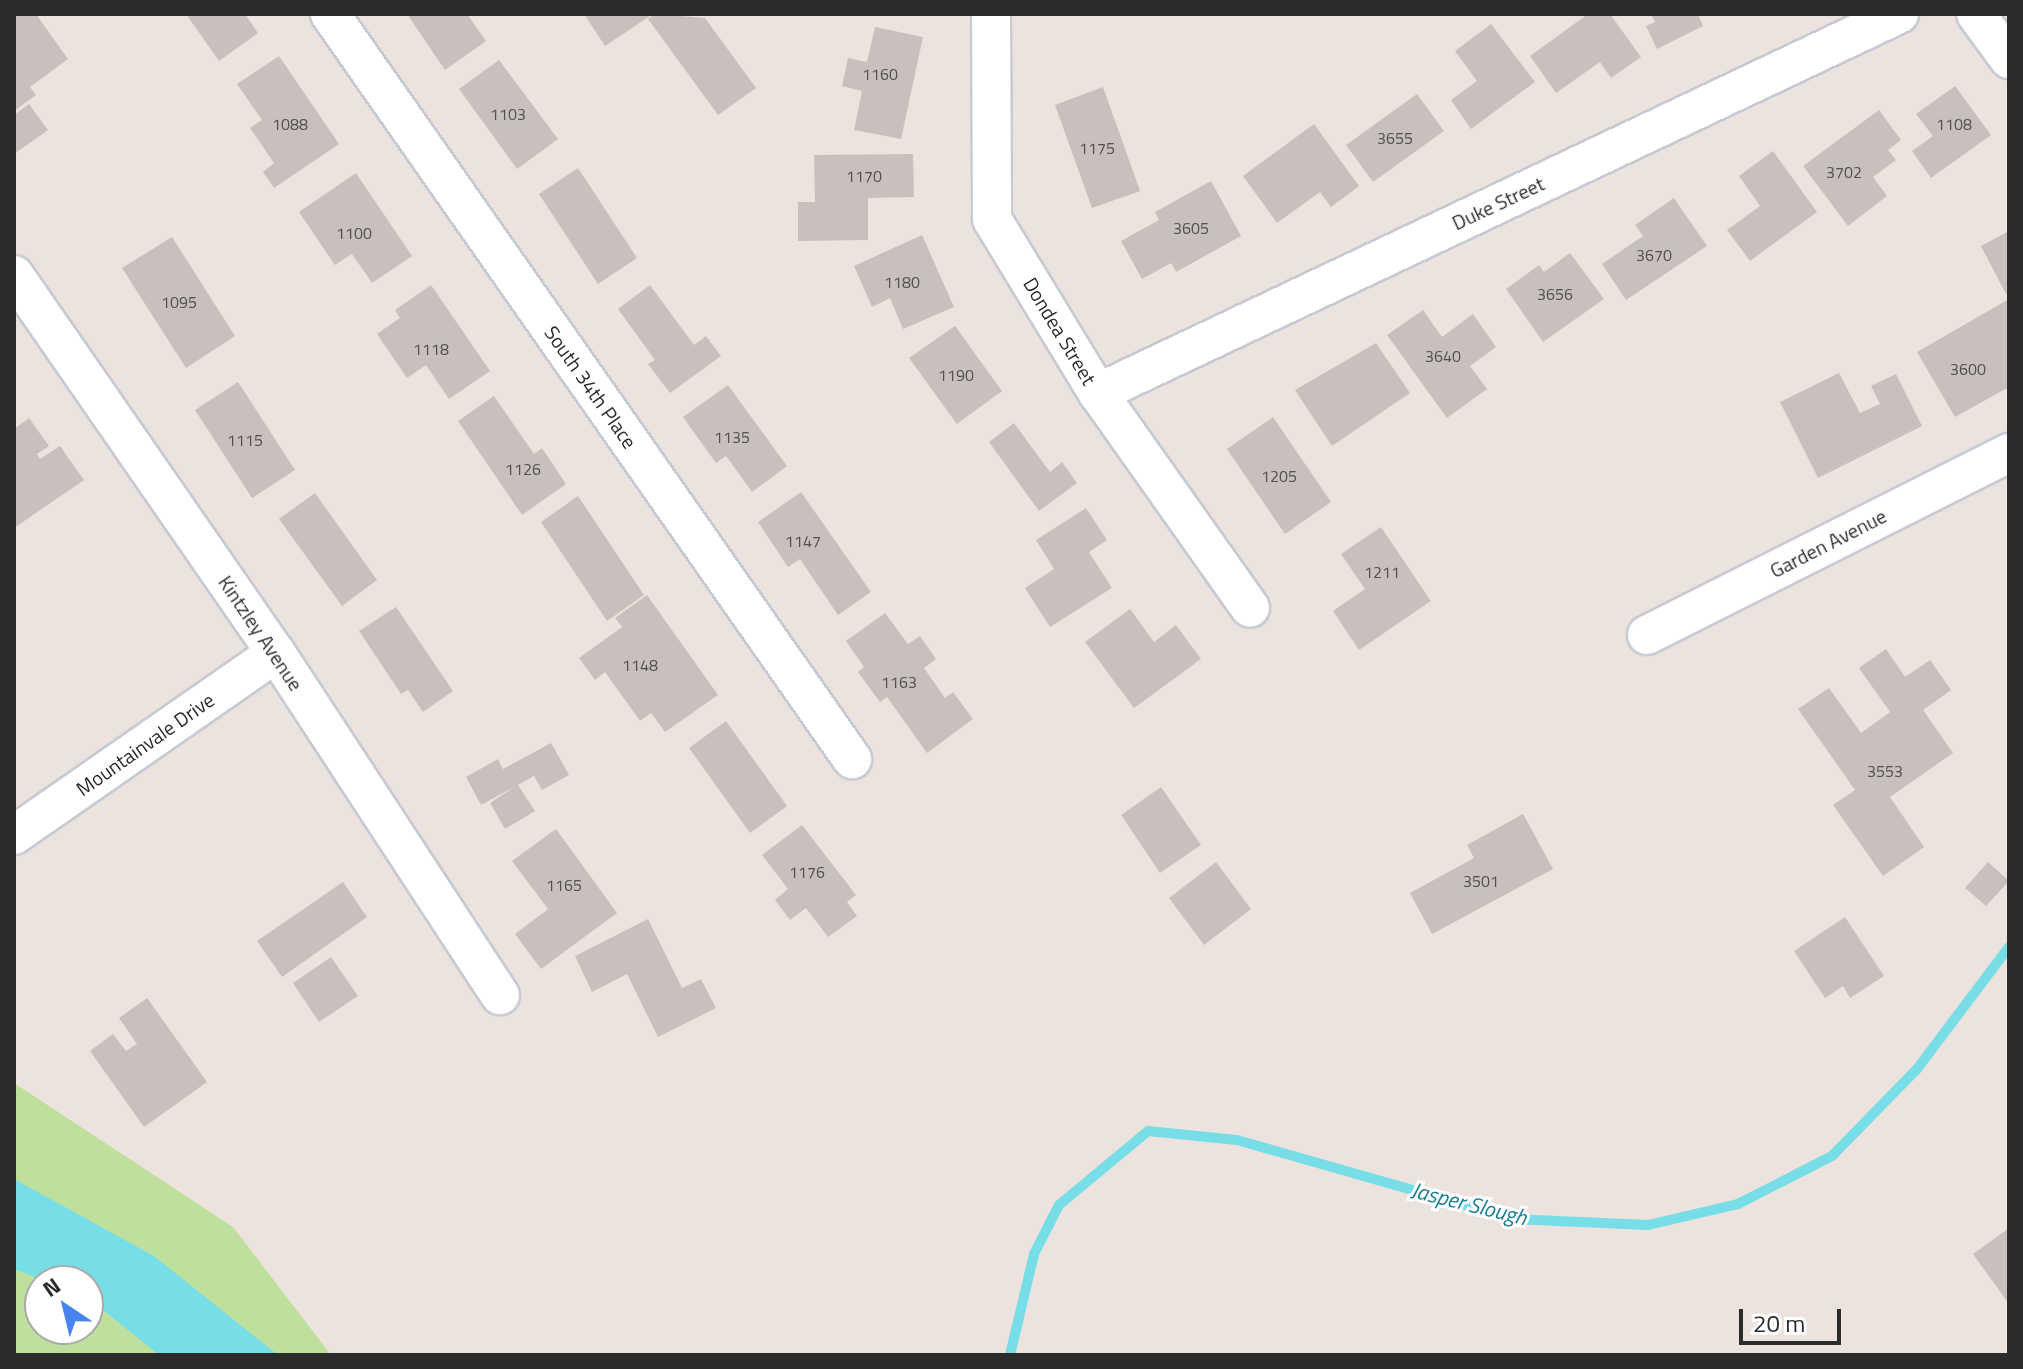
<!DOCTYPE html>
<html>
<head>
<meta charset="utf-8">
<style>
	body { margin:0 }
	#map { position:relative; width:2023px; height:1369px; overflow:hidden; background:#ece3de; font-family:"Titillium Web",sans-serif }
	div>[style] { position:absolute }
	.green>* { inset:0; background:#bfdf9d }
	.water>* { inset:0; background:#77dde7 }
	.stream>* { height:10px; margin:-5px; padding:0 5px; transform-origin:5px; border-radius:5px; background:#77dde7 }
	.building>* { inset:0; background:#c7c0bd }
	.roads { filter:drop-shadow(2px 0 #c6cbd3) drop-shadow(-2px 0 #c6cbd3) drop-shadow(0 2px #c6cbd3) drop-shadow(0 -2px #c6cbd3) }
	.minor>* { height:38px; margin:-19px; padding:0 19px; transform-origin:19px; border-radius:19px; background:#fff }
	span { translate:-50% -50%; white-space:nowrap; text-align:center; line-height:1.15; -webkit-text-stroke:6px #fff; paint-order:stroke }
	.number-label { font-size:16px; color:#525050 }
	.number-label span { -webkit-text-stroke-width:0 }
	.street-label { font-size:20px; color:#2b2b2b }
	.water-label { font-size:22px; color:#167e94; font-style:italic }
	.frame { position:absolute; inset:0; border:16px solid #2b2b2b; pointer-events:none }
	.north { position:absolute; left:24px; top:1265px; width:80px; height:80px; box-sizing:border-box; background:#fff; border:2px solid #aaa; border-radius:50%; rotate:325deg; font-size:22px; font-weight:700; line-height:32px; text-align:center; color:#2b2b2b }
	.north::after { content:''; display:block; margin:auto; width:28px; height:36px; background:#4784ef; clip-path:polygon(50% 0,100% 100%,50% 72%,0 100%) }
	.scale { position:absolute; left:1739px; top:1309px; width:102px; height:36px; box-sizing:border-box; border:4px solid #2b2b2b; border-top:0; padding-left:10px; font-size:24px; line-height:28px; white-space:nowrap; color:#2b2b2b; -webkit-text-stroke:6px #fff; paint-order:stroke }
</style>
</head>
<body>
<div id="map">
	<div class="green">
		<div style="clip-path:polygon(evenodd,14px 1083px,233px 1227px,331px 1355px,14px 1355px,14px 1083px,40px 1281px,88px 1281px,88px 1329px,40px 1329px,40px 1281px)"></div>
	</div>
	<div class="water">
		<div style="clip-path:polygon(14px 1179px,154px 1256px,278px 1355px,159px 1355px,88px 1298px,88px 1281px,45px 1281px,14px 1269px)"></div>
	</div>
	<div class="stream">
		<div style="left:1010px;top:1355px;width:104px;rotate:-76.6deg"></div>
		<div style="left:1034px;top:1254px;width:55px;rotate:-63deg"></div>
		<div style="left:1059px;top:1205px;width:116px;rotate:-39.7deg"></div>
		<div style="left:1148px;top:1131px;width:89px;rotate:5.8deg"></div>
		<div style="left:1237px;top:1140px;width:288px;rotate:15.9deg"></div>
		<div style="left:1514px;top:1219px;width:134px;rotate:2.6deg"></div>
		<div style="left:1648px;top:1225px;width:92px;rotate:-13.1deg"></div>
		<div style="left:1738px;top:1204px;width:106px;rotate:-27.1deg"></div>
		<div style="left:1832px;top:1156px;width:122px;rotate:-45.7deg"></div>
		<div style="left:1917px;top:1069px;width:153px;rotate:-53deg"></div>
	</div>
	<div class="building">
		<div style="clip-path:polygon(14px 14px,36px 14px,68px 59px,30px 87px,36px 95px,14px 111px)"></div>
		<div style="clip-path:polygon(186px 14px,245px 14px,258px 33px,219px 61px)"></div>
		<div style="clip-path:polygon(407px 14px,467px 14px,486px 41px,445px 70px)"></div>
		<div style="clip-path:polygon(584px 14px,653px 14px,605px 46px)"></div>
		<div style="clip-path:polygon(655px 14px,705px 18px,756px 88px,718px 115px,648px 19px)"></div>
		<div style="clip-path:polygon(1588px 14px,1610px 14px,1641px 57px,1611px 78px,1600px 62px,1556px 93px,1530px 56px)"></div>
		<div style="clip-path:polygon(1651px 14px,1698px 14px,1703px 26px,1657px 49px,1646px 26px,1655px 22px)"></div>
		<div style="clip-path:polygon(1491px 24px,1535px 82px,1471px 129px,1451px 100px,1477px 81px,1455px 51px)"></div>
		<div style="clip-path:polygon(875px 27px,923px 37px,901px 139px,854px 130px,862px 91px,842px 86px,848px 58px,867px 62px)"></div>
		<div style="clip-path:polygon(279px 56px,339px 144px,274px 188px,263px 172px,274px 163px,250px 128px,262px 120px,237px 84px)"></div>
		<div style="clip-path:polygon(499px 60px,558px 139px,517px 169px,459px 89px)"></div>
		<div style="clip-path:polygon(1955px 86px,1991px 135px,1931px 178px,1912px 151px,1933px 136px,1916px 114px)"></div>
		<div style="clip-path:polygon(1103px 87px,1140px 191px,1092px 208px,1055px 105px)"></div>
		<div style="clip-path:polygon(1417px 94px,1444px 131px,1373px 182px,1346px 145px)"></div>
		<div style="clip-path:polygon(29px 104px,48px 130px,14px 154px,14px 115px)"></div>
		<div style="clip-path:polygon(1879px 110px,1901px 140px,1888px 150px,1896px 160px,1873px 177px,1887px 196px,1848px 226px,1803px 166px)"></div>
		<div style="clip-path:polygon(1314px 124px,1359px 186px,1331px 207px,1320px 192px,1277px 223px,1243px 176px)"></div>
		<div style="clip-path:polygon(1773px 151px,1817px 212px,1750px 261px,1727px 230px,1760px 206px,1739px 176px)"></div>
		<div style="clip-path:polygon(913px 154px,914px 197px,868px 198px,868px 240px,798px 241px,798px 202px,815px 202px,814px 155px)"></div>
		<div style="clip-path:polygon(578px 168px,637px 258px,598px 284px,539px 194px)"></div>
		<div style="clip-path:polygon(356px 173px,412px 256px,372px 283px,352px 254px,335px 265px,299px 212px)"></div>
		<div style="clip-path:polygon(1211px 181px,1241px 236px,1176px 272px,1171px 263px,1142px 279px,1121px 241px,1159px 220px,1155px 212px)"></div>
		<div style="clip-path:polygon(1674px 198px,1707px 246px,1626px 300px,1602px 264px,1643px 236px,1635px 225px)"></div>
		<div style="clip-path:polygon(2009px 231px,2009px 293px,2006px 294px,1981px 246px)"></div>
		<div style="clip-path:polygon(922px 235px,954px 307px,903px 329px,890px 298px,872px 307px,854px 266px)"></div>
		<div style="clip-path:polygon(172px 237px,235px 336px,186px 368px,122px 268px)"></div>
		<div style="clip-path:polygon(1570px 253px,1604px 299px,1543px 342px,1506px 289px,1539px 265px,1544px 272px)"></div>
		<div style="clip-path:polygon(431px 285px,490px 371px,449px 399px,426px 365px,407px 378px,377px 334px,400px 318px,395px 310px)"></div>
		<div style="clip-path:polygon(650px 285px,694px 345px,706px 336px,721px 356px,670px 393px,648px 364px,655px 360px,618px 309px)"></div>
		<div style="clip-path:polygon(2009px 299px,2009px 387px,1955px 417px,1917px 352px)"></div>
		<div style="clip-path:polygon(1423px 310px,1442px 337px,1473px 314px,1496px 347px,1470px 366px,1487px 389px,1447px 418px,1387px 335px)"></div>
		<div style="clip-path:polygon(955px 326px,1002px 391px,957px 424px,909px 358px)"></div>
		<div style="clip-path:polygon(1376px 343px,1410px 393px,1332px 446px,1295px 390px)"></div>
		<div style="clip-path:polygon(1839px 373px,1860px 413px,1880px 404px,1871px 386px,1896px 374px,1922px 426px,1818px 478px,1780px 402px)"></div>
		<div style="clip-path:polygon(238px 382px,295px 470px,252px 498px,195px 410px)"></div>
		<div style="clip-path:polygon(728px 385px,787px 466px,752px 492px,726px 456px,716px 463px,683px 417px)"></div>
		<div style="clip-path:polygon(494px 396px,534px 454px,542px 448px,566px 484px,522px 515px,458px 421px)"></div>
		<div style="clip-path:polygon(1273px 417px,1331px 502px,1285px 534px,1227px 449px)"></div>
		<div style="clip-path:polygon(29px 418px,49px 446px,37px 454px,40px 459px,60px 446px,84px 480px,14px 528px,14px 429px)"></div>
		<div style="clip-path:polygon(1014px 423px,1050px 472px,1062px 462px,1077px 483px,1039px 511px,989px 442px)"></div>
		<div style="clip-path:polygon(801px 492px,871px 592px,838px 615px,800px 559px,788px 567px,758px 522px)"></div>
		<div style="clip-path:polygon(315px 493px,377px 580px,342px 606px,279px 519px)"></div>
		<div style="clip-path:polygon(578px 496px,644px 595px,607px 621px,541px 522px)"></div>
		<div style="clip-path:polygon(1086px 508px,1107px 540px,1089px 552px,1112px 588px,1050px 627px,1025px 588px,1054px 569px,1036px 540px)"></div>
		<div style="clip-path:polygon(1381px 527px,1431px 601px,1359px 650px,1333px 611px,1365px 589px,1341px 554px)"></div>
		<div style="clip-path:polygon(647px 595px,718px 695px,665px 732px,651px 713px,640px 721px,605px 672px,595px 680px,579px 658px,622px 627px,615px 618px)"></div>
		<div style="clip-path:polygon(396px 607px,453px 691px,423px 712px,408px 690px,401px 694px,359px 631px)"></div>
		<div style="clip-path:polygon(1130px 609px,1154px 642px,1176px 625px,1201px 659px,1134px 708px,1085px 642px)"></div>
		<div style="clip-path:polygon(885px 613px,908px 644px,920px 636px,936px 659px,924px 668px,945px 698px,953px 692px,973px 719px,927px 753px,887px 697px,880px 702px,858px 672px,864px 667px,846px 641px)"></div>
		<div style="clip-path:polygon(1886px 649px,1905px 677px,1930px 660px,1951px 690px,1923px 710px,1953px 753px,1890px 797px,1924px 847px,1883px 876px,1833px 805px,1855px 790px,1798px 709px,1829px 688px,1861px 733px,1890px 712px,1859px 668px)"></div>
		<div style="clip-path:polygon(726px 721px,787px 806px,750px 833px,689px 748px)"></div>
		<div style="clip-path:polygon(551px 743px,569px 775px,542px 790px,534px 776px,518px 785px,535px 811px,505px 829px,490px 803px,514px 787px,481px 805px,466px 777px,498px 759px,503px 769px)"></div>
		<div style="clip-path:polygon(1161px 787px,1201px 845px,1160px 873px,1121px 815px)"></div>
		<div style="clip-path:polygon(1523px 814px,1553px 869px,1432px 934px,1410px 893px,1474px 858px,1467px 845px)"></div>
		<div style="clip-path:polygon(802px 825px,856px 895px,847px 902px,857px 916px,828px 937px,806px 908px,790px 920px,775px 900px,788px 889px,762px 855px)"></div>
		<div style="clip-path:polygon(556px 829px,617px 913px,541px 969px,515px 934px,548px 909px,512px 861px)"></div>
		<div style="clip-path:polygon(1216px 862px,1251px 909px,1204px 945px,1169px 898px)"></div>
		<div style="clip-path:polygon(1988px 862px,2009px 881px,1986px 906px,1965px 888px)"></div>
		<div style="clip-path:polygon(343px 882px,367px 917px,282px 977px,257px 941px)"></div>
		<div style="clip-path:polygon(1845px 917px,1884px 976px,1850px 998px,1843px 986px,1825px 998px,1794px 951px)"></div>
		<div style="clip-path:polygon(648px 919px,682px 988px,701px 979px,716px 1008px,658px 1037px,627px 974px,592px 992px,575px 956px)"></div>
		<div style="clip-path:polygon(331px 957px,358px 996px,319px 1022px,293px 983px)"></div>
		<div style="clip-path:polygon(147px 998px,207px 1082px,144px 1127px,90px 1051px,113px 1034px,126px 1051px,137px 1044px,119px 1018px)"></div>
		<div style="clip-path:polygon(2009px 1228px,2009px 1304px,1973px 1254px)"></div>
	</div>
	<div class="roads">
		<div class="minor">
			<div style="left:330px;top:14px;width:910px;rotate:54.98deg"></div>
			<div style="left:991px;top:14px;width:205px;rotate:89.7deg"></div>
			<div style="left:992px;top:219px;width:204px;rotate:58.7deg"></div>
			<div style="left:1098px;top:393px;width:263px;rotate:54.7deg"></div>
			<div style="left:1976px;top:14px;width:56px;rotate:53.7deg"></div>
			<div style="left:14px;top:275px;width:460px;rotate:55.3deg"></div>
			<div style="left:276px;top:653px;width:409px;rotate:56.8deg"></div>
			<div style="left:1098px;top:393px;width:886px;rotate:-25.32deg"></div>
			<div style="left:1647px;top:635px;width:405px;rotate:-26.7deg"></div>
			<div style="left:14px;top:835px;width:319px;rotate:-34.8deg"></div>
		</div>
	</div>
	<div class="number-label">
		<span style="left:880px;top:74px">1160</span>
		<span style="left:508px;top:114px">1103</span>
		<span style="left:290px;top:124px">1088</span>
		<span style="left:1954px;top:124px">1108</span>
		<span style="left:1395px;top:138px">3655</span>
		<span style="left:1097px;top:148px">1175</span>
		<span style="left:1844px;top:172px">3702</span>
		<span style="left:864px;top:176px">1170</span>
		<span style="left:1191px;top:228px">3605</span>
		<span style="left:354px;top:233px">1100</span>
		<span style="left:1654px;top:255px">3670</span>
		<span style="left:902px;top:282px">1180</span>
		<span style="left:1555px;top:294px">3656</span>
		<span style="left:179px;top:302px">1095</span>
		<span style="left:431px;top:349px">1118</span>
		<span style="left:1443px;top:356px">3640</span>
		<span style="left:1968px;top:369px">3600</span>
		<span style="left:956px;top:375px">1190</span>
		<span style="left:732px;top:437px">1135</span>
		<span style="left:245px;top:440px">1115</span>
		<span style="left:523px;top:469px">1126</span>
		<span style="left:1279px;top:476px">1205</span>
		<span style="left:803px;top:541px">1147</span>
		<span style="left:1382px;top:572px">1211</span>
		<span style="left:640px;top:665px">1148</span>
		<span style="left:899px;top:682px">1163</span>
		<span style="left:1885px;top:771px">3553</span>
		<span style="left:807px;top:872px">1176</span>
		<span style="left:1481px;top:881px">3501</span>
		<span style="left:564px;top:885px">1165</span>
	</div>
	<div class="street-label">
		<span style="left:1498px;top:203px;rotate:-25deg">Duke Street</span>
		<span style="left:1060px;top:331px;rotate:59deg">Dondea Street</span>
		<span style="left:591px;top:387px;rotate:55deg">South 34th Place</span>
		<span style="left:1828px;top:543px;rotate:-27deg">Garden Avenue</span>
		<span style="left:261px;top:633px;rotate:56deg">Kintzley Avenue</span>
		<span style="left:145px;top:744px;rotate:-35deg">Mountainvale Drive</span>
	</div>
	<div class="water-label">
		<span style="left:1469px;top:1204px;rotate:14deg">Jasper Slough</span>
	</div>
	<div class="frame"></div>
	<div class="north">N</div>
	<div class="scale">20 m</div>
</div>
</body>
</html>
